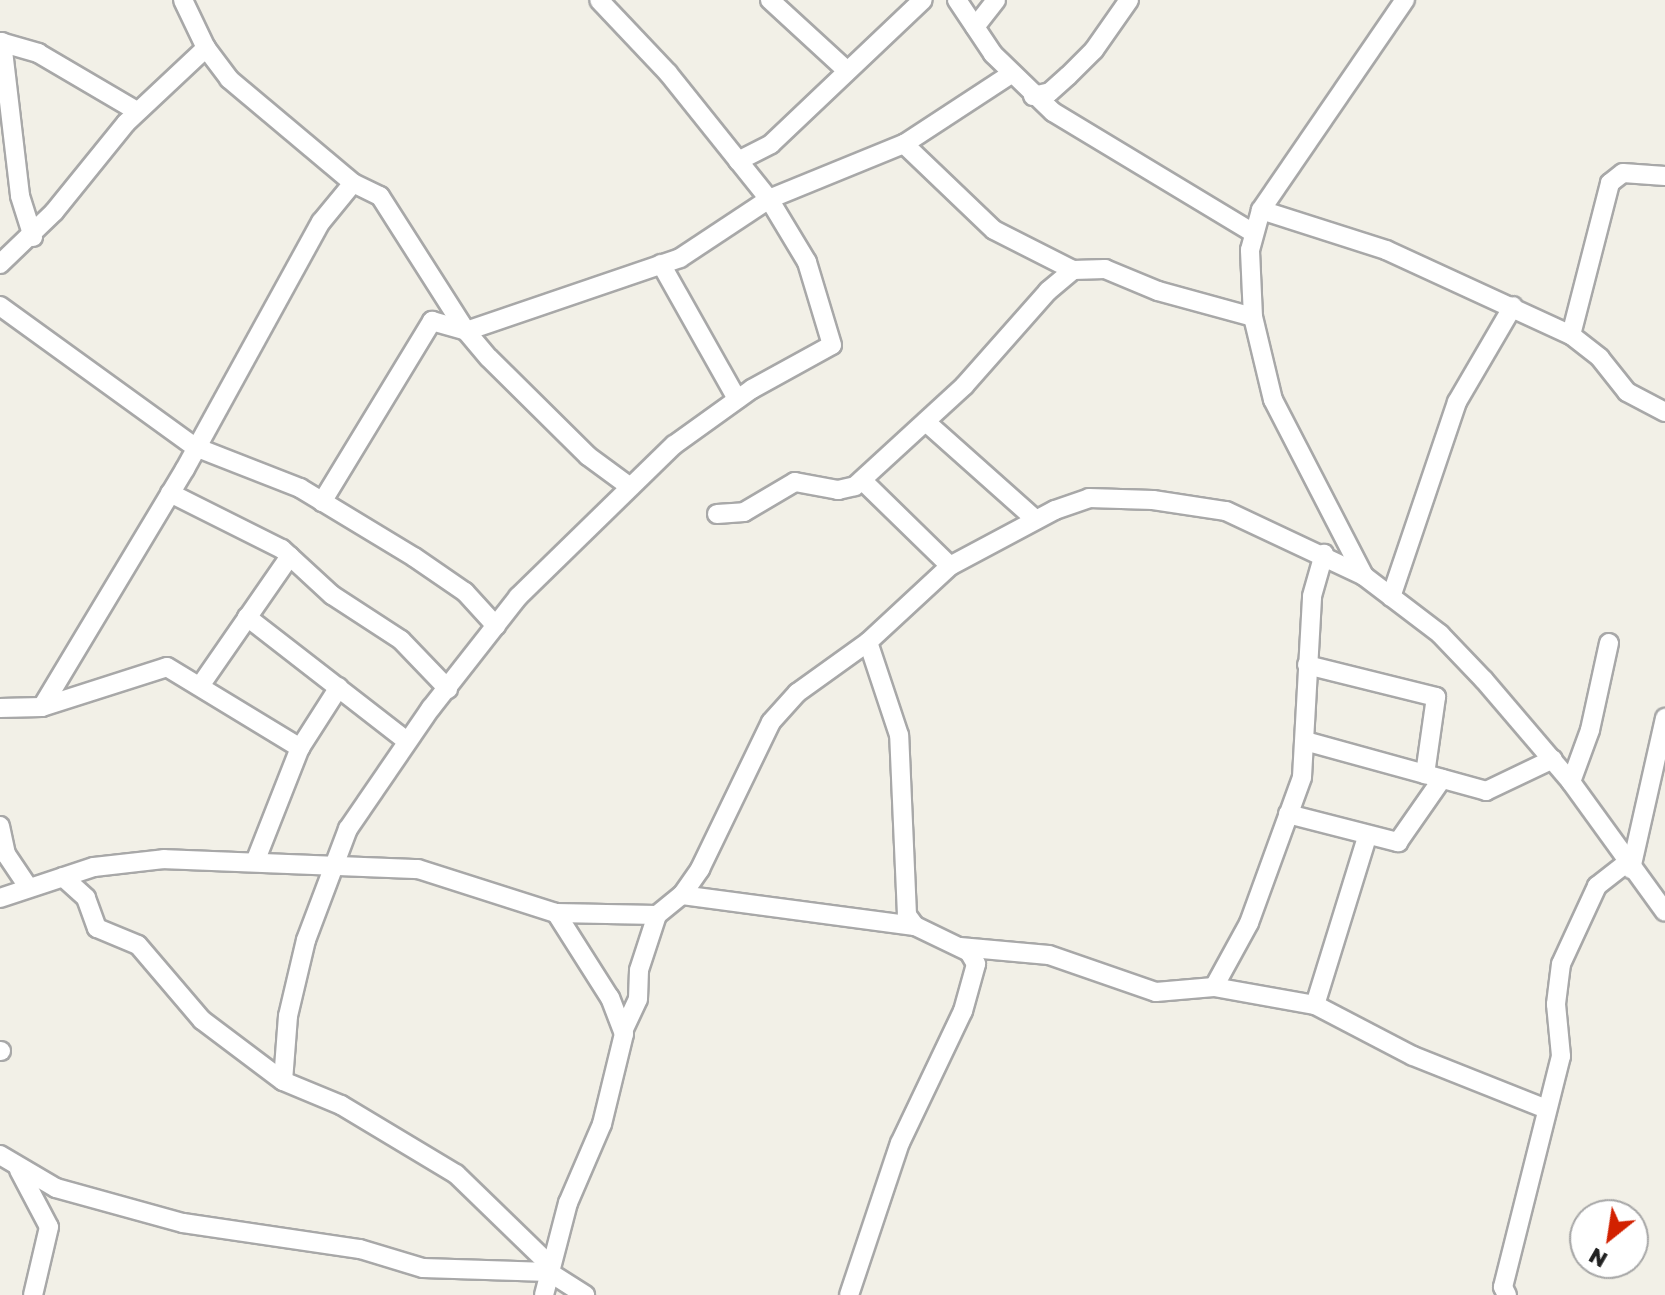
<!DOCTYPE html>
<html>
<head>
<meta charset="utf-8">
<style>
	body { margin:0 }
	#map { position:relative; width:1665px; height:1295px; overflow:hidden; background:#f2f0e7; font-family:"Golos Text",sans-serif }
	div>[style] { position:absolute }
	.roads { filter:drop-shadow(2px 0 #a8a8a8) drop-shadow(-2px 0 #a8a8a8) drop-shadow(0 2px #a8a8a8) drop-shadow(0 -2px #a8a8a8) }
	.street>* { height:18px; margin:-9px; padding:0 9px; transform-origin:9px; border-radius:9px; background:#fff }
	span { translate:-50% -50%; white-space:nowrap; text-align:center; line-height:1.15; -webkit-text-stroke:6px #fff; paint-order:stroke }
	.north { position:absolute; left:1569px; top:1199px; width:80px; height:80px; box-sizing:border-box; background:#fff; border:2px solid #a6a6a6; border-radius:50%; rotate:210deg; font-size:22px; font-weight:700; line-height:32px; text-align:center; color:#212121 }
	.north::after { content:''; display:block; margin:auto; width:28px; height:36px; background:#d22100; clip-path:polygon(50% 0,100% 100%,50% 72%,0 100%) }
</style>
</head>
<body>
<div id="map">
	<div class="roads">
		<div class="street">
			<div style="left:183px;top:0;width:53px;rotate:64.4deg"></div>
			<div style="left:206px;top:48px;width:39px;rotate:53deg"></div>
			<div style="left:229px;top:79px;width:162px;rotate:40deg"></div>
			<div style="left:770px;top:0;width:103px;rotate:42.6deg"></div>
			<div style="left:957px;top:0;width:65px;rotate:56.3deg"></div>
			<div style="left:993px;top:54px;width:83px;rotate:44deg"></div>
			<div style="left:1053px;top:112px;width:232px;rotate:31.1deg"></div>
			<div style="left:975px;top:27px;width:34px;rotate:-52deg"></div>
			<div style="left:0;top:42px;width:40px;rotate:16deg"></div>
			<div style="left:38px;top:53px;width:115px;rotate:30.4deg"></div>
			<div style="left:2px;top:42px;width:155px;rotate:83.3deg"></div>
			<div style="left:20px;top:196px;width:43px;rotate:72.4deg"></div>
			<div style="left:1033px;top:96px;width:17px;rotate:-13deg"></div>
			<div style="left:1050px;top:92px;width:24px;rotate:-42deg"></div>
			<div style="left:1068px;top:76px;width:37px;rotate:-45deg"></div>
			<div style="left:1094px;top:50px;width:61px;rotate:-55deg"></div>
			<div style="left:904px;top:144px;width:124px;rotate:43.7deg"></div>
			<div style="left:994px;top:230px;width:89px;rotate:26.9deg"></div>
			<div style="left:738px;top:161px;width:37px;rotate:-27deg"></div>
			<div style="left:771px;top:144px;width:209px;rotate:-43.5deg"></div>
			<div style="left:1261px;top:210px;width:131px;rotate:17.7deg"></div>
			<div style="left:1386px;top:250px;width:204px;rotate:24.7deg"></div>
			<div style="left:1571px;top:335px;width:37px;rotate:38deg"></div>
			<div style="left:1600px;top:358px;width:43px;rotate:51.5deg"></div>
			<div style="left:1627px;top:392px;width:43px;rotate:27.8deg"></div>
			<div style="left:0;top:264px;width:75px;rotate:-43.9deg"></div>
			<div style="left:54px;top:212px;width:114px;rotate:-51deg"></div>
			<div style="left:126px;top:123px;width:110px;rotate:-43.2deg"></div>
			<div style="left:661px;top:264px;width:155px;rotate:60.6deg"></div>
			<div style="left:0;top:306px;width:241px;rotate:35.9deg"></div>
			<div style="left:195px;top:447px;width:113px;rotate:21.3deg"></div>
			<div style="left:300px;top:488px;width:133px;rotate:31.2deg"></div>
			<div style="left:414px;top:557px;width:62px;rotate:34.5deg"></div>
			<div style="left:465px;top:592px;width:46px;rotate:47.6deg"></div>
			<div style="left:1571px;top:335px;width:157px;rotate:-75.6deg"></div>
			<div style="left:1610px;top:183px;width:16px;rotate:-38deg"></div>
			<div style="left:1623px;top:173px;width:42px;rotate:4.1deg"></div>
			<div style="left:926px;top:422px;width:147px;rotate:41.7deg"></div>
			<div style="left:862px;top:480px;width:123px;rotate:44.3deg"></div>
			<div style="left:170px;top:493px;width:125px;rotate:26.6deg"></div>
			<div style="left:282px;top:549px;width:68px;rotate:42.6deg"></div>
			<div style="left:332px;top:595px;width:82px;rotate:33.1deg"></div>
			<div style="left:401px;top:640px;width:68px;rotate:46.2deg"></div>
			<div style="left:322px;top:502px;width:212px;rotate:-58.7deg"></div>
			<div style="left:432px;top:321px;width:35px;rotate:16deg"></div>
			<div style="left:466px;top:331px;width:226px;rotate:-18.8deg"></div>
			<div style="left:680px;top:258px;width:107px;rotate:-33.5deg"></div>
			<div style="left:769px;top:199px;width:146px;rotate:-22.2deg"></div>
			<div style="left:904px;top:144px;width:128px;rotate:-33.2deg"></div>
			<div style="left:717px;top:514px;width:27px;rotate:-4deg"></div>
			<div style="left:744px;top:512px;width:59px;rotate:-30.5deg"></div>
			<div style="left:795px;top:482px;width:44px;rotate:10.5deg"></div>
			<div style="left:838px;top:490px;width:17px;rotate:-13deg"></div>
			<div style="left:855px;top:486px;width:148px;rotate:-42.5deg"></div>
			<div style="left:964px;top:386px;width:127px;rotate:-48.5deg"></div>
			<div style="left:1048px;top:291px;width:33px;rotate:-40deg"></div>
			<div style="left:1073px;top:270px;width:32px;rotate:-2deg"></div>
			<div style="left:1105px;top:269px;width:57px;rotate:22.5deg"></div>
			<div style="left:1158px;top:291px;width:98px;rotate:15.3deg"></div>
			<div style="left:1364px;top:576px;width:198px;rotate:-117.3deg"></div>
			<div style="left:1273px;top:400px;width:85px;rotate:-103.5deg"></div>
			<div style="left:1253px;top:317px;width:67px;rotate:-92.6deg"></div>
			<div style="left:1250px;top:250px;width:41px;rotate:-74.6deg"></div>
			<div style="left:1261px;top:210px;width:255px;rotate:-55.6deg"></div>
			<div style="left:1391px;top:597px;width:206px;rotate:-71.3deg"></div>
			<div style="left:1457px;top:402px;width:111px;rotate:-59.7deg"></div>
			<div style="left:247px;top:617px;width:202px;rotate:37.8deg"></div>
			<div style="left:1307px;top:665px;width:133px;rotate:13.9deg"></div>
			<div style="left:1436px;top:697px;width:78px;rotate:98.1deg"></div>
			<div style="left:200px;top:686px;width:158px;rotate:-55.3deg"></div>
			<div style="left:42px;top:707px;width:278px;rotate:-59deg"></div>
			<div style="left:185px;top:469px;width:282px;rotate:-61.2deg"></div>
			<div style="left:321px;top:222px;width:50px;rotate:-50.6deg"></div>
			<div style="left:353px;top:183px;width:30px;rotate:26deg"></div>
			<div style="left:380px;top:196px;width:160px;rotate:57.5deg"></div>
			<div style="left:466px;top:331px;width:35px;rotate:50deg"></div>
			<div style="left:489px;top:358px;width:139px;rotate:44.7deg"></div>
			<div style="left:588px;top:456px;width:52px;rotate:36.4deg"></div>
			<div style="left:0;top:708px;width:42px;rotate:-1.4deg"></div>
			<div style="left:42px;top:707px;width:131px;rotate:-17.7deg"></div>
			<div style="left:167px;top:667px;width:156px;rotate:31.3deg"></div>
			<div style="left:1305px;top:741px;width:188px;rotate:15.4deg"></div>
			<div style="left:1486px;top:791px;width:74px;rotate:-25.5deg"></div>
			<div style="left:1571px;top:782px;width:55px;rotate:-69.9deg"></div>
			<div style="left:1590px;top:730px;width:89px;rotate:-77.7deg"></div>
			<div style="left:1288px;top:814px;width:114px;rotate:14.3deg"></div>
			<div style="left:1398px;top:842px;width:77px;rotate:-55.1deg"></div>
			<div style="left:0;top:826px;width:29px;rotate:78deg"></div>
			<div style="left:6px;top:854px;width:40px;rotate:56deg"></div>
			<div style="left:255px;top:862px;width:123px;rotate:-68.5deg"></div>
			<div style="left:300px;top:748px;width:72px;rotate:-57.4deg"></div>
			<div style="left:1631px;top:869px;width:155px;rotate:-77.3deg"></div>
			<div style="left:63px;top:877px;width:31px;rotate:42deg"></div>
			<div style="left:86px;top:898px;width:32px;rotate:70deg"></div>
			<div style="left:97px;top:928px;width:44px;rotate:22.5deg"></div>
			<div style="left:138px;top:945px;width:99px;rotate:49.5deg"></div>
			<div style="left:202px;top:1020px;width:101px;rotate:37deg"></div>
			<div style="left:283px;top:1081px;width:63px;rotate:22.5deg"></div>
			<div style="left:341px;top:1105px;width:134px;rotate:31deg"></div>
			<div style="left:456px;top:1174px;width:131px;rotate:44.1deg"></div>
			<div style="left:682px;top:895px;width:235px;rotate:7.6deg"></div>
			<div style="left:0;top:898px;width:99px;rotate:-18.3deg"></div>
			<div style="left:94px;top:867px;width:70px;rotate:-6.5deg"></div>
			<div style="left:164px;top:859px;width:254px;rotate:2.3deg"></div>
			<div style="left:418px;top:869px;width:145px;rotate:17.7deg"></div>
			<div style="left:556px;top:913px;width:101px;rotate:1.1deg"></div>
			<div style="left:657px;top:915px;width:32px;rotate:-39deg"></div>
			<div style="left:682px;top:895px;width:32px;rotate:-55deg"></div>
			<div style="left:700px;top:869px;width:163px;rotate:-64.2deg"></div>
			<div style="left:771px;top:722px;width:39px;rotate:-48deg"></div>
			<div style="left:797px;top:693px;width:87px;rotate:-35.7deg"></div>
			<div style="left:868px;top:642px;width:112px;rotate:-42.8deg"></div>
			<div style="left:950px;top:566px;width:119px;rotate:-28.1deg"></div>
			<div style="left:1055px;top:510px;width:36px;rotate:-19deg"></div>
			<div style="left:1089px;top:498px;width:64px;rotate:1.8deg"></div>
			<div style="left:1153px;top:500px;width:74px;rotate:8.6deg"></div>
			<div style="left:1226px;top:511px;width:153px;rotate:25.2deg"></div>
			<div style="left:1364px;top:576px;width:96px;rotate:37.3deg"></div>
			<div style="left:1440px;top:634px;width:64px;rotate:46.3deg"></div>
			<div style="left:1484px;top:680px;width:134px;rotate:49.5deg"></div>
			<div style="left:1571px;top:782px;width:160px;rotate:54.1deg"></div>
			<div style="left:960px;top:947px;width:89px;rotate:5.1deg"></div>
			<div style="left:1049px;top:955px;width:113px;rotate:19.1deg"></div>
			<div style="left:1156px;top:992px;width:58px;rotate:-4.9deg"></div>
			<div style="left:1214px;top:987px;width:103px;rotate:10.1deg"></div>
			<div style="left:1315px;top:1005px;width:110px;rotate:27.5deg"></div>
			<div style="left:1413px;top:1056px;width:143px;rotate:21.7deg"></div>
			<div style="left:1214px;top:987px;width:73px;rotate:-61.3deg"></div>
			<div style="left:1249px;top:923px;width:155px;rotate:-70deg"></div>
			<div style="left:1302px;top:777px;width:181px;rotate:-86.8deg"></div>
			<div style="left:1312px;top:596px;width:44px;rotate:-74.1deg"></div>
			<div style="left:1315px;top:1005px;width:176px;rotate:-72.8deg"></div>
			<div style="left:624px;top:1029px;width:33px;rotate:-65deg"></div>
			<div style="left:638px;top:999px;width:29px;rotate:-88deg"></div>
			<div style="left:639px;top:970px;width:58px;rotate:-71.9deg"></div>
			<div style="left:0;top:1051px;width:1px"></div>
			<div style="left:283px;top:1081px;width:65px;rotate:-85.6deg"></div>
			<div style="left:288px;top:1016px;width:78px;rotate:-76.7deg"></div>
			<div style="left:306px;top:940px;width:119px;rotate:-69.3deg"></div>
			<div style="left:348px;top:829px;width:147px;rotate:-55.6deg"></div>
			<div style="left:431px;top:708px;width:141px;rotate:-51.9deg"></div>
			<div style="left:518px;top:597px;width:218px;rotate:-44.3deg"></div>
			<div style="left:674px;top:445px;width:96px;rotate:-35.7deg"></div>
			<div style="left:752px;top:389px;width:91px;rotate:-28.8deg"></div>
			<div style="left:832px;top:345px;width:87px;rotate:-106.8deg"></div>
			<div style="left:807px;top:262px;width:74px;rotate:-121.1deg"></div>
			<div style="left:769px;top:199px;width:161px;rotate:-128.7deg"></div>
			<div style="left:668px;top:73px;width:100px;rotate:-133.4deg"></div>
			<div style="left:0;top:1155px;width:65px;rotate:30.5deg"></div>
			<div style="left:56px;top:1188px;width:132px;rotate:15.4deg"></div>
			<div style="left:183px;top:1223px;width:179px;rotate:8.4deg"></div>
			<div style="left:360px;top:1249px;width:66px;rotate:16.8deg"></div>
			<div style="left:423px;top:1268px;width:126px;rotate:1.8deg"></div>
			<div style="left:549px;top:1272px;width:43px;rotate:32.6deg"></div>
			<div style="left:19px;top:1170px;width:64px;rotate:62.2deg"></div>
			<div style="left:49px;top:1227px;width:70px;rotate:103.2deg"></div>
			<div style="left:544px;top:1295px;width:95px;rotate:-75.4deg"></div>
			<div style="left:568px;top:1203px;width:86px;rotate:-66.7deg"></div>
			<div style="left:602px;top:1124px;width:93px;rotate:-76.3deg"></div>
			<div style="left:624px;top:1034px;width:39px;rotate:-111deg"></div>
			<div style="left:610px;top:998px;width:101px;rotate:-122.4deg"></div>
			<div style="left:849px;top:1295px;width:160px;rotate:-71.5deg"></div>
			<div style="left:900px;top:1143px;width:146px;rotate:-64.5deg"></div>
			<div style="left:963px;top:1011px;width:49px;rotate:-74.5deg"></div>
			<div style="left:976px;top:964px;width:14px;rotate:-120deg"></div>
			<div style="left:969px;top:952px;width:60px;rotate:-154.3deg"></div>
			<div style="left:915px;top:926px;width:14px;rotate:-126deg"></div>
			<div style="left:907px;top:915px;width:180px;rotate:-92.5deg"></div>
			<div style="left:899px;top:735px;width:98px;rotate:-108.4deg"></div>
			<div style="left:1507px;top:1295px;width:9px;rotate:-117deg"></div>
			<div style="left:1503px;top:1287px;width:238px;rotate:-75.9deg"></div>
			<div style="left:1561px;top:1056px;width:52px;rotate:-95.5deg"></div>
			<div style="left:1556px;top:1004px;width:40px;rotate:-82.9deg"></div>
			<div style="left:1561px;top:964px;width:86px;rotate:-65.2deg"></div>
			<div style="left:1597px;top:886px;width:37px;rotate:-38deg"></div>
		</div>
	</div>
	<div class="north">N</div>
</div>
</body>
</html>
